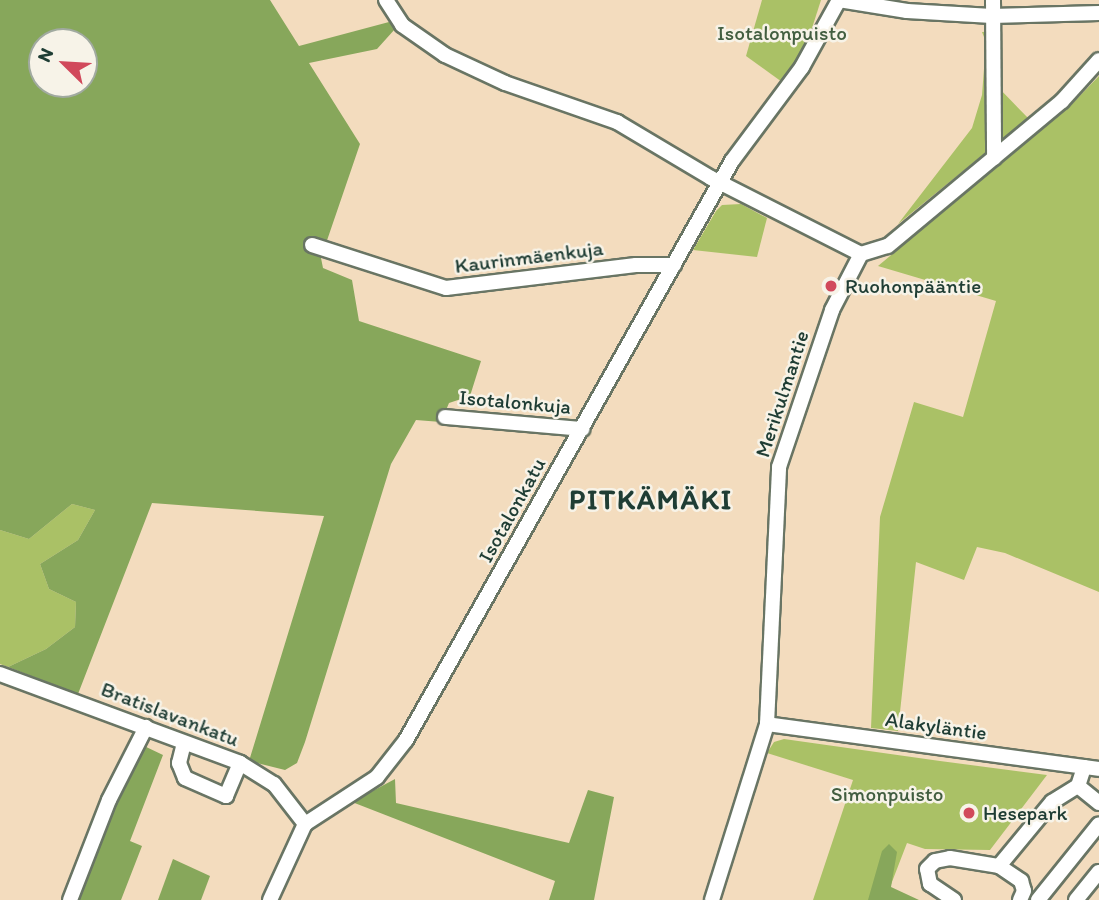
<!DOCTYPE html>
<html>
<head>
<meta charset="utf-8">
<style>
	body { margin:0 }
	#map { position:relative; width:1099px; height:900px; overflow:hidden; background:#f3dcbe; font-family:Itim,sans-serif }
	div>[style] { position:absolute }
	.green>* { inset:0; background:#aac166 }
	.forest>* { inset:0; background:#87a75b }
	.roads { filter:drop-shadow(2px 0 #697564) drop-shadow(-2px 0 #697564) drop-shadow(0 2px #697564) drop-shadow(0 -2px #697564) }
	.minor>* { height:14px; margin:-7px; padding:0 7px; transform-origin:7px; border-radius:7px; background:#fff }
	.dots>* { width:19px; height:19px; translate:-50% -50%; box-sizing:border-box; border:4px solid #f7f3e8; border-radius:50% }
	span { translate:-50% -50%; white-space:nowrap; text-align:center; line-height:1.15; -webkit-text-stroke:5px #f7f3e8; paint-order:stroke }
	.park-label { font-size:21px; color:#425e40 }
	.street-label { font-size:21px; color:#1f3d34 }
	.poi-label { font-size:21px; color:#1f3d34 }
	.left { translate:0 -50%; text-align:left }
	.district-label { font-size:28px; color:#1f3d34; font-weight:700; letter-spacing:2px }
	.north { position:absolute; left:28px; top:28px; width:70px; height:70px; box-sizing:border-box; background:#f7f3e8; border:2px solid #a1aaa0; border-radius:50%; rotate:294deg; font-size:19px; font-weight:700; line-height:28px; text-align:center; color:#1f3d34 }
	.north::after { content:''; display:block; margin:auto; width:24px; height:32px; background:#d1495b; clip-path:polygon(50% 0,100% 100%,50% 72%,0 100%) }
</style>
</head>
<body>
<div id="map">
	<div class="green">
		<div style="clip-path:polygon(762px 0,821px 0,805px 50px,782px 82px,746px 56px)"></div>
		<div style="clip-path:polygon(1002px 31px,996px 85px,1028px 118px,898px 224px,972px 128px,982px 95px,986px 42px,982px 32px)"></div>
		<div style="clip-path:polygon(1099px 76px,1099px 592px,1005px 553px,977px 547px,964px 580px,916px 562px,898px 731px,871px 728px,880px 517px,914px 402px,963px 417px,996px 301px,878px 266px,1069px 107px)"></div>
		<div style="clip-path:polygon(741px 204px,767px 218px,757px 257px,693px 250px,716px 211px,722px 205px)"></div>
		<div style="clip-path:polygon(72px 504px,95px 510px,78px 540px,40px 564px,49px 589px,76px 602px,75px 627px,46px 649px,8px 667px,0 664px,0 530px,29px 539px)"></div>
		<div style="clip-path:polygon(784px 739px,940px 761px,1047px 775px,990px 850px,925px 849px,907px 843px,885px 900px,813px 900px,853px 780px,767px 753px,774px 742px)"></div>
	</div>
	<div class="forest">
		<div style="clip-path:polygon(evenodd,0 0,270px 0,299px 46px,389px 22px,395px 29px,377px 49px,309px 63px,360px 144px,321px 258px,323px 268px,352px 280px,359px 321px,481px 361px,470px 396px,449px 403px,441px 422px,416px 420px,391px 464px,305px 742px,297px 763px,285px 770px,249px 761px,324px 516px,152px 503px,78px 694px,8px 667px,46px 649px,75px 627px,76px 602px,49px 589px,40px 564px,78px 540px,95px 510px,72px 504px,29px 539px,0 530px,0 0,42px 42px,84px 42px,84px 84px,42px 84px,42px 42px)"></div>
		<div style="clip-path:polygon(142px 745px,163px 755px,130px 841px,142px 846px,121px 900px,74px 900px,102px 826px)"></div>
		<div style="clip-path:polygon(395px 779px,396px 803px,569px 843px,588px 790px,614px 797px,594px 900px,549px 900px,555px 881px,352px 802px)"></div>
		<div style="clip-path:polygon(889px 844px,897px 852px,891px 887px,919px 900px,868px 900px,882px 851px)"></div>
		<div style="clip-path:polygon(173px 859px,210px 876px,201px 900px,158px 900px)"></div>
	</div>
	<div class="roads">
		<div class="minor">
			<div style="left:386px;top:0;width:30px;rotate:57deg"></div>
			<div style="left:402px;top:25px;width:52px;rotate:34.9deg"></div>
			<div style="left:445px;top:55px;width:66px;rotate:25deg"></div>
			<div style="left:505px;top:83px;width:119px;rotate:19.2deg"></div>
			<div style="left:617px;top:122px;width:109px;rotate:30.8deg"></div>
			<div style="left:711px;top:178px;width:168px;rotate:26.9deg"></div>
			<div style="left:861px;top:254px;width:28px;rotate:-17deg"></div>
			<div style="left:888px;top:246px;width:226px;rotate:-39.8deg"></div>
			<div style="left:1062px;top:101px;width:55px;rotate:-47.9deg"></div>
			<div style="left:839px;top:0;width:69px;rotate:9.2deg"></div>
			<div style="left:907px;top:11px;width:85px;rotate:3.4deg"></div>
			<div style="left:992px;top:16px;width:107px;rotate:-1.6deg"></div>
			<div style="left:993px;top:0;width:158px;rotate:89.6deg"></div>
			<div style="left:312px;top:245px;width:141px;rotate:17.8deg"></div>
			<div style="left:446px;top:288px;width:191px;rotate:-6.9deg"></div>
			<div style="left:636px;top:265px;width:38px"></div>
			<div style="left:445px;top:417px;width:138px;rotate:5deg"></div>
			<div style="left:0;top:674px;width:256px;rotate:20.3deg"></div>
			<div style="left:240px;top:763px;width:40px;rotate:32deg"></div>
			<div style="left:274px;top:784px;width:51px;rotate:52.2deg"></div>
			<div style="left:767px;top:724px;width:335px;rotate:7.7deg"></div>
			<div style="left:184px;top:743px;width:21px;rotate:104deg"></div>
			<div style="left:179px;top:763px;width:16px;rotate:68deg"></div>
			<div style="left:185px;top:778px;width:45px;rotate:23.7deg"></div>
			<div style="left:226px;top:796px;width:36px;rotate:-67deg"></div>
			<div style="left:1078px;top:786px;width:27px;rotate:39deg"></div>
			<div style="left:999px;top:866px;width:83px;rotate:-50.4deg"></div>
			<div style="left:1052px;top:802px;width:31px;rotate:-32deg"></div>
			<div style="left:1078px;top:786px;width:20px;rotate:-72deg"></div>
			<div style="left:70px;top:900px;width:107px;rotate:-68.7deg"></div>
			<div style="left:109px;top:800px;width:82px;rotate:-63.1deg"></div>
			<div style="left:270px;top:900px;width:84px;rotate:-65.3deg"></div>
			<div style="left:305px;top:824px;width:86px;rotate:-33.1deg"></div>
			<div style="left:377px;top:777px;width:47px;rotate:-51.9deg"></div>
			<div style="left:406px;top:740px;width:664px;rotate:-60.62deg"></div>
			<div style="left:732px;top:161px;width:117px;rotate:-53.3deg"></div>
			<div style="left:802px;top:67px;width:77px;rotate:-61.1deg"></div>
			<div style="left:712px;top:900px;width:184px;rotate:-72.6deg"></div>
			<div style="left:767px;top:724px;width:257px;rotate:-87.3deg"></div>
			<div style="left:779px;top:467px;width:166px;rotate:-71.3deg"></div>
			<div style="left:832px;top:310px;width:63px;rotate:-62.6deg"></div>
			<div style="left:954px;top:900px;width:29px;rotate:-146deg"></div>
			<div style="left:930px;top:884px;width:15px;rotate:-101deg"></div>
			<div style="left:927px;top:869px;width:11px;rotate:-45deg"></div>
			<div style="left:935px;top:861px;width:15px;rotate:-11deg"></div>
			<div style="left:950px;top:858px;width:50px;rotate:9.3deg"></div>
			<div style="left:999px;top:866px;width:27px;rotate:34deg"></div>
			<div style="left:1021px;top:881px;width:10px;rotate:73deg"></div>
			<div style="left:1024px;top:891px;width:10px;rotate:114deg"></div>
			<div style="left:1038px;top:900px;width:97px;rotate:-51.2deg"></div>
			<div style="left:1076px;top:900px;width:36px;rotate:-51deg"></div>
		</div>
	</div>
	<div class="dots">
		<div style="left:831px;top:286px;background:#d1495b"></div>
		<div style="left:969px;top:813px;background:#d1495b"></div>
	</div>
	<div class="park-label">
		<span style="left:782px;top:33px">Isotalonpuisto</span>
		<span style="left:887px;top:794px">Simonpuisto</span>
	</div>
	<div class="street-label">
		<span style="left:529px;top:257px;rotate:-7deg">Kaurinmäenkuja</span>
		<span style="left:782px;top:394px;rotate:-72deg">Merikulmantie</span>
		<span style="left:515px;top:402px;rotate:5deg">Isotalonkuja</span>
		<span style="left:512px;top:510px;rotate:-61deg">Isotalonkatu</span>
		<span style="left:170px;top:714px;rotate:21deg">Bratislavankatu</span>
		<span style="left:936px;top:726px;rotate:8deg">Alakyläntie</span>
	</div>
	<div class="poi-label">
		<span class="left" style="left:845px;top:286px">Ruohonpääntie</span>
		<span class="left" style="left:983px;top:813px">Hesepark</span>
	</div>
	<div class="district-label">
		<span style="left:651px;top:499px">PITKÄMÄKI</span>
	</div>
	<div class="north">N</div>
</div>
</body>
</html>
